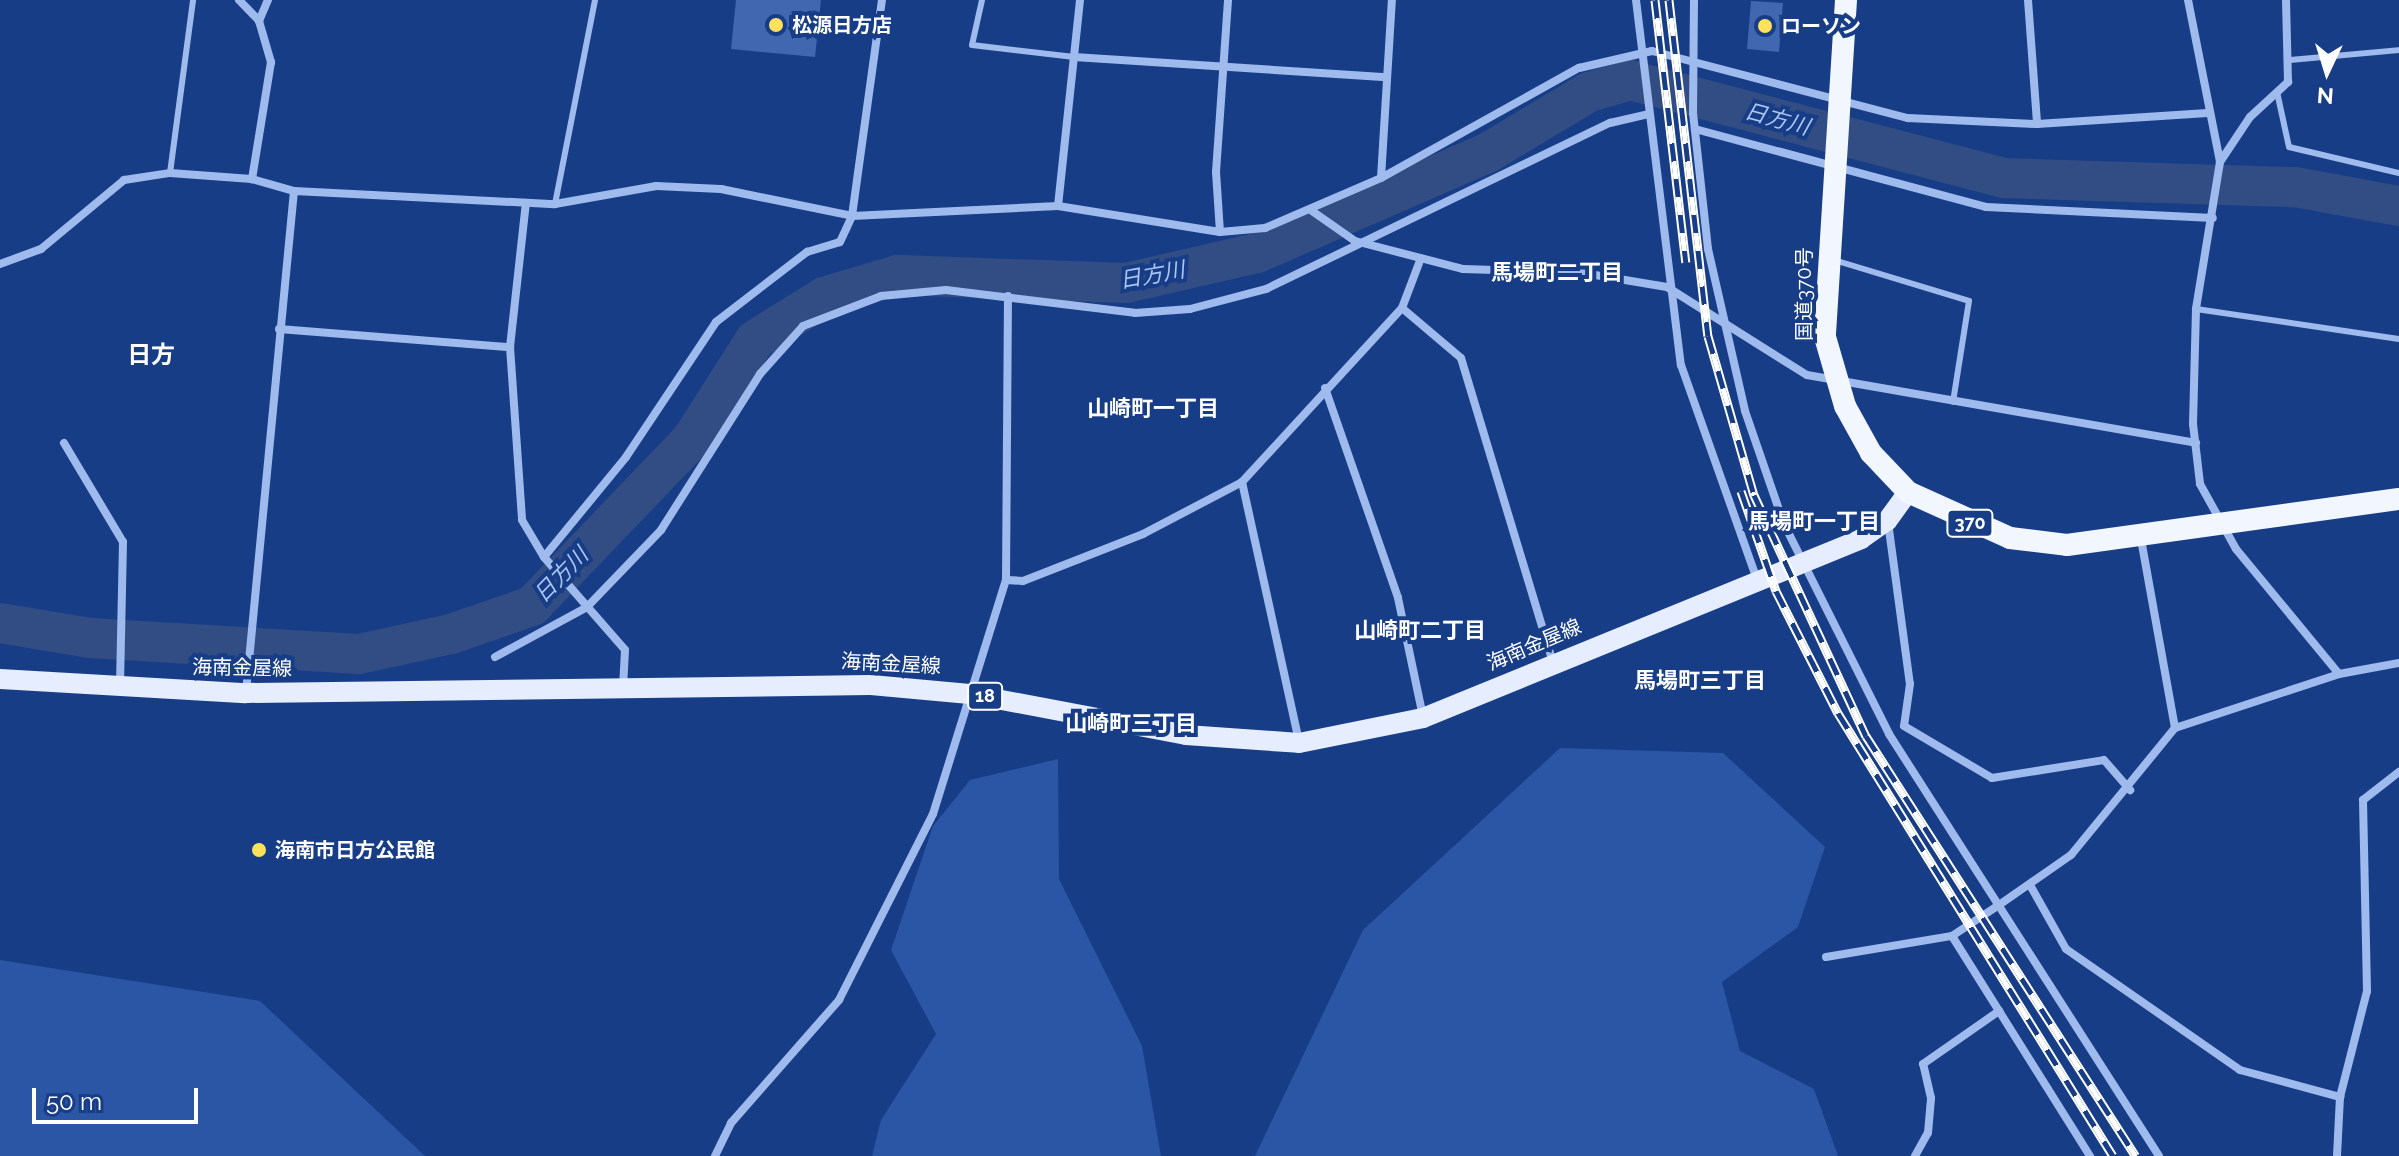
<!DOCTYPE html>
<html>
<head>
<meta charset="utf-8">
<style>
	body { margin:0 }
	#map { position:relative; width:2399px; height:1156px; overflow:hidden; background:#183d87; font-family:Raleway,"Noto Sans JP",sans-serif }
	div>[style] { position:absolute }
	.green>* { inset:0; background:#2b55a5 }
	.river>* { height:40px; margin:-20px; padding:0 20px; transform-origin:20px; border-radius:20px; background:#324d84 }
	.building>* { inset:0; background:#4167b1 }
	.service>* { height:6px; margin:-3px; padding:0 3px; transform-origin:3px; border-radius:3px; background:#9fbaed }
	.minor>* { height:8px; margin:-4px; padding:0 4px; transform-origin:4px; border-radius:4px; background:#9fbaed }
	.primary>* { height:20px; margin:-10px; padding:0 10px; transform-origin:10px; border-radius:10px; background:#e5edff }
	.trunk>* { height:22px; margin:-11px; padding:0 11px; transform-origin:11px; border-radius:11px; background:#f2f6ff }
	.rail>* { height:9px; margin-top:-4.5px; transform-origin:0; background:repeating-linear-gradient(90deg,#183d87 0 18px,#fff 0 36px); box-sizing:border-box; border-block:2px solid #fff }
	.dots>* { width:22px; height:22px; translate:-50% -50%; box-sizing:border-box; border:4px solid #183d87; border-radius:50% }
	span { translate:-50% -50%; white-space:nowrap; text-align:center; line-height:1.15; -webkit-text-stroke:8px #183d87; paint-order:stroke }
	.shield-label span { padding:2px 6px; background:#183d87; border:2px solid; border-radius:6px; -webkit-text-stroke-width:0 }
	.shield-label { font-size:18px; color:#fff; font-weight:700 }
	.poi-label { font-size:20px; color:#fff; font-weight:700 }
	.left { translate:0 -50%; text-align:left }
	.street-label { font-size:20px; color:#fff }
	.water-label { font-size:22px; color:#abc5f4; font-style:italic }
	.neighbourhood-label { font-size:22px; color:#fff; font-weight:700 }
	.quarter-label { font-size:24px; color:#fff; font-weight:700 }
	.north { position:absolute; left:2287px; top:32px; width:80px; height:80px; -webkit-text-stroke:6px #183d87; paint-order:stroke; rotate:184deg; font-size:22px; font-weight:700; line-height:32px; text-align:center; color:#fff }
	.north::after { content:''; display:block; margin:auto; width:28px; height:36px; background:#fff; clip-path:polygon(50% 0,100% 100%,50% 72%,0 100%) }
	.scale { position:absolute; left:32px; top:1088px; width:166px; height:36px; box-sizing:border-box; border:4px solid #fff; border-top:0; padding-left:10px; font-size:24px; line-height:28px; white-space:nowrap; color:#fff; -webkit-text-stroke:6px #183d87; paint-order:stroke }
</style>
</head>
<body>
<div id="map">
	<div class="green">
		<div style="clip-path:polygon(1560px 748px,1723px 753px,1825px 847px,1798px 927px,1722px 982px,1740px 1051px,1814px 1089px,1838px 1156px,1255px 1156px,1363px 930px)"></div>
		<div style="clip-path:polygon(1058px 759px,1059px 879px,1142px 1046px,1161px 1156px,872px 1156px,881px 1120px,936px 1034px,891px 950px,933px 826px,970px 780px)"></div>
		<div style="clip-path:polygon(0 960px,260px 1001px,425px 1156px,0 1156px)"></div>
	</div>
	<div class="river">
		<div style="left:0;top:623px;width:91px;rotate:9.5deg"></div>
		<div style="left:90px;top:638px;width:269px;rotate:3.4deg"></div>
		<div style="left:359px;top:654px;width:94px;rotate:-12.3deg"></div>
		<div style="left:451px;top:634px;width:86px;rotate:-19.1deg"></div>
		<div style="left:532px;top:606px;width:231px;rotate:-46.2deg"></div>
		<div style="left:692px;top:439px;width:117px;rotate:-57.5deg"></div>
		<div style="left:755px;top:340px;width:81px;rotate:-31.9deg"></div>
		<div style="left:824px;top:297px;width:77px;rotate:-16.6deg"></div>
		<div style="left:898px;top:275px;width:228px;rotate:2deg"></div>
		<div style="left:1126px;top:283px;width:134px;rotate:-12.9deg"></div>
		<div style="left:1257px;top:253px;width:253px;rotate:-23.5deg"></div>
		<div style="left:1489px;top:152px;width:117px;rotate:-31deg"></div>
		<div style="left:1589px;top:92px;width:43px;rotate:-16.3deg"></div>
		<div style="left:1630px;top:80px;width:386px;rotate:14.7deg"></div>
		<div style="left:2003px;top:178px;width:292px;rotate:1.8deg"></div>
		<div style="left:2295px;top:187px;width:106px;rotate:10.4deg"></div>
	</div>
	<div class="building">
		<div style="clip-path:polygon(736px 0,821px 0,815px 57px,731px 49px)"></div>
		<div style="clip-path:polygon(1751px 1px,1783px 3px,1779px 52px,1747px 49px)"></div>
	</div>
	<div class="service">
		<div style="left:982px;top:0;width:46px;rotate:102.5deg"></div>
		<div style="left:972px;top:45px;width:103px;rotate:6.7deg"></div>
		<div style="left:2290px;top:60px;width:109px;rotate:-5.2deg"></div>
		<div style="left:2277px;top:92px;width:56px;rotate:77.7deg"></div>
		<div style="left:2289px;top:147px;width:113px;rotate:13.3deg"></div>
		<div style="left:170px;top:173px;width:175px;rotate:-82.4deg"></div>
		<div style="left:555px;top:204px;width:208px;rotate:-78.9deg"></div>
		<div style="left:1834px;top:260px;width:141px;rotate:16.9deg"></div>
		<div style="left:1969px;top:301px;width:102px;rotate:99deg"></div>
		<div style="left:2196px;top:309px;width:205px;rotate:8.4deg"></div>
	</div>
	<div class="minor">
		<div style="left:239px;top:0;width:29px;rotate:46deg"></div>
		<div style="left:259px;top:21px;width:43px;rotate:73.7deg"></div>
		<div style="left:271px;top:62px;width:119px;rotate:99.2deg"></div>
		<div style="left:1636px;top:0;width:368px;rotate:83deg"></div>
		<div style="left:1681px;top:365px;width:228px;rotate:70.5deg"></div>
		<div style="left:1694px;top:0;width:113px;rotate:90.5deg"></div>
		<div style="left:1693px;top:113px;width:137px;rotate:83.7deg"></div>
		<div style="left:1708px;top:249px;width:166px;rotate:77.1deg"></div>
		<div style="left:1745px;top:411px;width:120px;rotate:71deg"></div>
		<div style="left:1784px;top:524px;width:235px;rotate:63.4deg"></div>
		<div style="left:1889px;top:734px;width:501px;rotate:57.39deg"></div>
		<div style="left:2028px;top:0;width:124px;rotate:85.8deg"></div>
		<div style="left:2188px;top:0;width:165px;rotate:78.8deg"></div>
		<div style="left:2220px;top:162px;width:149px;rotate:99.3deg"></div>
		<div style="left:2196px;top:309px;width:115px;rotate:91.5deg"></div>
		<div style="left:2193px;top:424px;width:60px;rotate:83.3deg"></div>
		<div style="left:2200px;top:484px;width:74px;rotate:61deg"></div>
		<div style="left:2236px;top:549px;width:162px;rotate:50.5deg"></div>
		<div style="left:259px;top:21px;width:23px;rotate:-67deg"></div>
		<div style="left:1074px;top:57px;width:313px;rotate:3.7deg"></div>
		<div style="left:1695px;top:129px;width:301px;rotate:15deg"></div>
		<div style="left:1986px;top:207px;width:227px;rotate:2.8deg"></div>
		<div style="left:2220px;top:162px;width:54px;rotate:-56.3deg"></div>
		<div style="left:2250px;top:117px;width:52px;rotate:-42.6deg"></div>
		<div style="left:2288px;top:82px;width:82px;rotate:-91.4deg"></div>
		<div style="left:1381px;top:178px;width:227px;rotate:-29.1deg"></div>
		<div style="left:1579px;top:68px;width:75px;rotate:-13.1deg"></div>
		<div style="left:1652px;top:51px;width:265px;rotate:14.7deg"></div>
		<div style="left:1908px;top:118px;width:129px;rotate:2.7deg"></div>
		<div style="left:2037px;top:124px;width:171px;rotate:-3.7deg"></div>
		<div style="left:1058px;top:206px;width:207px;rotate:-83.9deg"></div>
		<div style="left:1312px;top:211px;width:52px;rotate:34.9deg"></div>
		<div style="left:1355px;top:241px;width:112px;rotate:14.5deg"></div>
		<div style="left:1463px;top:269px;width:120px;rotate:1.9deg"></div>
		<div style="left:1583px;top:273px;width:85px;rotate:9.5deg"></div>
		<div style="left:1667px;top:287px;width:165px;rotate:32.2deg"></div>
		<div style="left:1807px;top:375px;width:395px;rotate:9.9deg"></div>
		<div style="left:1220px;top:232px;width:60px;rotate:-93.8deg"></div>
		<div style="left:1216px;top:172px;width:172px;rotate:-86deg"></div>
		<div style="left:0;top:264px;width:44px;rotate:-20.1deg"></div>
		<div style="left:41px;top:249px;width:108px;rotate:-39.7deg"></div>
		<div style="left:124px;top:180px;width:47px;rotate:-8.7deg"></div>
		<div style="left:170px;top:173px;width:82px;rotate:4.2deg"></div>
		<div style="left:252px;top:179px;width:44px;rotate:15.9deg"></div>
		<div style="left:294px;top:191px;width:261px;rotate:2.9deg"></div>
		<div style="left:555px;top:204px;width:103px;rotate:-10.1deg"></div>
		<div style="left:656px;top:186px;width:65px;rotate:2.6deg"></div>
		<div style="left:721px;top:189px;width:134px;rotate:11.6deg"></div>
		<div style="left:852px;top:216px;width:206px;rotate:-2.8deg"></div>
		<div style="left:1058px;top:206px;width:164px;rotate:9.1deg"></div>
		<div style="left:1220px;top:232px;width:45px;rotate:-5.1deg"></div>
		<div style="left:1265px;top:228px;width:126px;rotate:-23.3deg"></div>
		<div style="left:1381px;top:178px;width:178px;rotate:-86.5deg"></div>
		<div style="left:1402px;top:308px;width:77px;rotate:40.3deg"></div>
		<div style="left:1461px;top:358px;width:319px;rotate:73.2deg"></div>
		<div style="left:279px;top:329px;width:232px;rotate:4.5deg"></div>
		<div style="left:510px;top:347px;width:145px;rotate:-83.7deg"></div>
		<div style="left:510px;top:347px;width:173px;rotate:86deg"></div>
		<div style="left:522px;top:520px;width:43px;rotate:59.3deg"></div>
		<div style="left:544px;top:557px;width:123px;rotate:48.9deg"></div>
		<div style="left:625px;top:650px;width:35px;rotate:93deg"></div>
		<div style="left:1325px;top:388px;width:222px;rotate:70.8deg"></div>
		<div style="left:1398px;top:598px;width:122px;rotate:78.1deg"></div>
		<div style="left:64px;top:443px;width:115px;rotate:59.2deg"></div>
		<div style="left:123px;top:542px;width:142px;rotate:91.2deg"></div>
		<div style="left:1242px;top:482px;width:266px;rotate:77.6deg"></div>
		<div style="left:1888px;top:522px;width:163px;rotate:82.3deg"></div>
		<div style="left:1910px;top:684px;width:42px;rotate:98.1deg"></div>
		<div style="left:2141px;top:539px;width:192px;rotate:79.8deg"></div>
		<div style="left:544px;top:557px;width:129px;rotate:-50.6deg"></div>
		<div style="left:626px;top:457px;width:162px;rotate:-56.3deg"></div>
		<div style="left:716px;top:322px;width:115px;rotate:-37.6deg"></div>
		<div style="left:807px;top:252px;width:34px;rotate:-17deg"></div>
		<div style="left:840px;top:242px;width:29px;rotate:-65deg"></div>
		<div style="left:852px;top:216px;width:218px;rotate:-82.1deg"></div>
		<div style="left:1006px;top:580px;width:17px;rotate:3deg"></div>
		<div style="left:1023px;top:581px;width:129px;rotate:-21.4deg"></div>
		<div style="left:1143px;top:534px;width:112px;rotate:-27.7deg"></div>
		<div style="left:1242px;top:482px;width:236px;rotate:-47.4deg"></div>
		<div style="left:1402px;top:308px;width:53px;rotate:-69.2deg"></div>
		<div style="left:495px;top:657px;width:105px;rotate:-28.5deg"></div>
		<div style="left:587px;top:607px;width:107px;rotate:-46.1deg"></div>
		<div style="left:661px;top:530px;width:185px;rotate:-57.6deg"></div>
		<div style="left:760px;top:374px;width:64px;rotate:-48.1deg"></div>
		<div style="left:803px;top:326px;width:84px;rotate:-21deg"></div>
		<div style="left:881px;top:296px;width:65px;rotate:-5.3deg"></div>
		<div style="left:946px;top:290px;width:190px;rotate:6.9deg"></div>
		<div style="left:1135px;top:313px;width:55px;rotate:-4.2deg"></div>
		<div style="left:1190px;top:309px;width:79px;rotate:-14.7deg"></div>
		<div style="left:1266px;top:289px;width:382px;rotate:-25.8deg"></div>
		<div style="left:1610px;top:123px;width:37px;rotate:-13deg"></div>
		<div style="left:246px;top:692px;width:503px;rotate:-84.53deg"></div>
		<div style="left:1904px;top:726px;width:102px;rotate:30.6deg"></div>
		<div style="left:1992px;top:778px;width:113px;rotate:-9.1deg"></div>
		<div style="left:2104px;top:760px;width:40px;rotate:49deg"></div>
		<div style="left:2030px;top:885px;width:73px;rotate:60.6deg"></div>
		<div style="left:2066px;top:949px;width:212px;rotate:34.8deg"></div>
		<div style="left:2240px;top:1070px;width:104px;rotate:15.1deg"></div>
		<div style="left:1952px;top:936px;width:260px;rotate:57.9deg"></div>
		<div style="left:1826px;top:957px;width:128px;rotate:-9.5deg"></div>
		<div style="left:1952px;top:936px;width:56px;rotate:-33.4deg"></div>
		<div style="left:1999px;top:905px;width:88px;rotate:-34.8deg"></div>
		<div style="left:2071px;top:855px;width:164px;rotate:-50.7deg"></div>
		<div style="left:2175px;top:728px;width:173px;rotate:-18.2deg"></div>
		<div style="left:2339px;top:674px;width:61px;rotate:-10.4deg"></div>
		<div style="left:715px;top:1156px;width:37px;rotate:-64deg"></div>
		<div style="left:731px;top:1123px;width:164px;rotate:-48.7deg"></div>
		<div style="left:839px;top:1000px;width:208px;rotate:-63.2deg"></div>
		<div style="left:933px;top:814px;width:245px;rotate:-72.7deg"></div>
		<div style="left:1006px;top:580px;width:284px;rotate:-89.6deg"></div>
		<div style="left:1915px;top:1156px;width:26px;rotate:-61deg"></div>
		<div style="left:1928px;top:1133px;width:35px;rotate:-85deg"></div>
		<div style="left:1931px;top:1098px;width:35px;rotate:-103deg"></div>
		<div style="left:1923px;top:1064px;width:93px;rotate:-34.9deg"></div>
		<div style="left:2337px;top:1156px;width:59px;rotate:-87.1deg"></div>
		<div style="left:2340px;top:1097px;width:109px;rotate:-75.7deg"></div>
		<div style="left:2367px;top:991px;width:191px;rotate:-91.2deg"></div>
		<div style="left:2363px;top:800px;width:46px;rotate:-37.9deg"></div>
	</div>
	<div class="primary">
		<div style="left:0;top:679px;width:246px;rotate:3.3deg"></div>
		<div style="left:246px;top:693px;width:625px;rotate:-0.73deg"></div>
		<div style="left:871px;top:685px;width:99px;rotate:5.2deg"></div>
		<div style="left:970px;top:694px;width:220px;rotate:10.7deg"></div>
		<div style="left:1186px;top:735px;width:113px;rotate:4deg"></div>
		<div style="left:1299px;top:743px;width:126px;rotate:-11.4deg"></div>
		<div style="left:1423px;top:718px;width:473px;rotate:-22.2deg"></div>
		<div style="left:1861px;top:539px;width:32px;rotate:-35deg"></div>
		<div style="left:1887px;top:521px;width:36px;rotate:-54deg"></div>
	</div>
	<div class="trunk">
		<div style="left:1846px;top:0;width:338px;rotate:93.6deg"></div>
		<div style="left:1825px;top:337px;width:72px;rotate:73.8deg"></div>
		<div style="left:1845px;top:406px;width:54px;rotate:61deg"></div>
		<div style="left:1871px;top:453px;width:54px;rotate:46.5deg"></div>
		<div style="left:1908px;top:492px;width:112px;rotate:24.3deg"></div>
		<div style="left:2010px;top:538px;width:57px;rotate:7deg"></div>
		<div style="left:2067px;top:545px;width:335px;rotate:-7.9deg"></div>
	</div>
	<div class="rail">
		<div style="left:1655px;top:0;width:264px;rotate:83.3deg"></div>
		<div style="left:1669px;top:0;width:338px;rotate:83.4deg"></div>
		<div style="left:1708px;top:336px;width:166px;rotate:73.9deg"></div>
		<div style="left:1754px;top:495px;width:266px;rotate:65.1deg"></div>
		<div style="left:1866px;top:736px;width:499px;rotate:57.3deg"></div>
		<div style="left:1741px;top:491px;width:106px;rotate:70.7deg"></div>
		<div style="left:1776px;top:591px;width:137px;rotate:63.1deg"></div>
		<div style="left:1838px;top:713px;width:521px;rotate:58.17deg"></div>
	</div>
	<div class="dots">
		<div style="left:776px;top:25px;background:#ffe15b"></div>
		<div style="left:1765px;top:26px;background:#ffe15b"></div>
		<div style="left:259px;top:850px;background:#ffe15b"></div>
	</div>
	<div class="shield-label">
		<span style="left:1970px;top:523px">370</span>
		<span style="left:985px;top:696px">18</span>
	</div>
	<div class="poi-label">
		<span class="left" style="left:792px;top:25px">松源日方店</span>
		<span class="left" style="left:1781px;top:26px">ローソン</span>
		<span class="left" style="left:275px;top:850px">海南市日方公民館</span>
	</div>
	<div class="street-label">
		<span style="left:1804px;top:294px;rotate:-90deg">国道370号</span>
		<span style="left:1534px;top:645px;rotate:-23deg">海南金屋線</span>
		<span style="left:891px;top:664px;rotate:3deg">海南金屋線</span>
		<span style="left:242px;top:668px;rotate:1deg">海南金屋線</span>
	</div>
	<div class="water-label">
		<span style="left:1777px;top:119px;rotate:15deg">日方川</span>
		<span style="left:1152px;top:275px;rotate:-10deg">日方川</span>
		<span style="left:561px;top:575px;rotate:-46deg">日方川</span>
	</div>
	<div class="neighbourhood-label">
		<span style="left:1557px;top:273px">馬場町二丁目</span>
		<span style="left:1153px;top:409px">山崎町一丁目</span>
		<span style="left:1814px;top:522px">馬場町一丁目</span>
		<span style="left:1420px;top:631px">山崎町二丁目</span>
		<span style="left:1700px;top:681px">馬場町三丁目</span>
		<span style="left:1131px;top:724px">山崎町三丁目</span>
	</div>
	<div class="quarter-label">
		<span style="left:151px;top:355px">日方</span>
	</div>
	<div class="north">N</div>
	<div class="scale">50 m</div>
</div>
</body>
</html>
